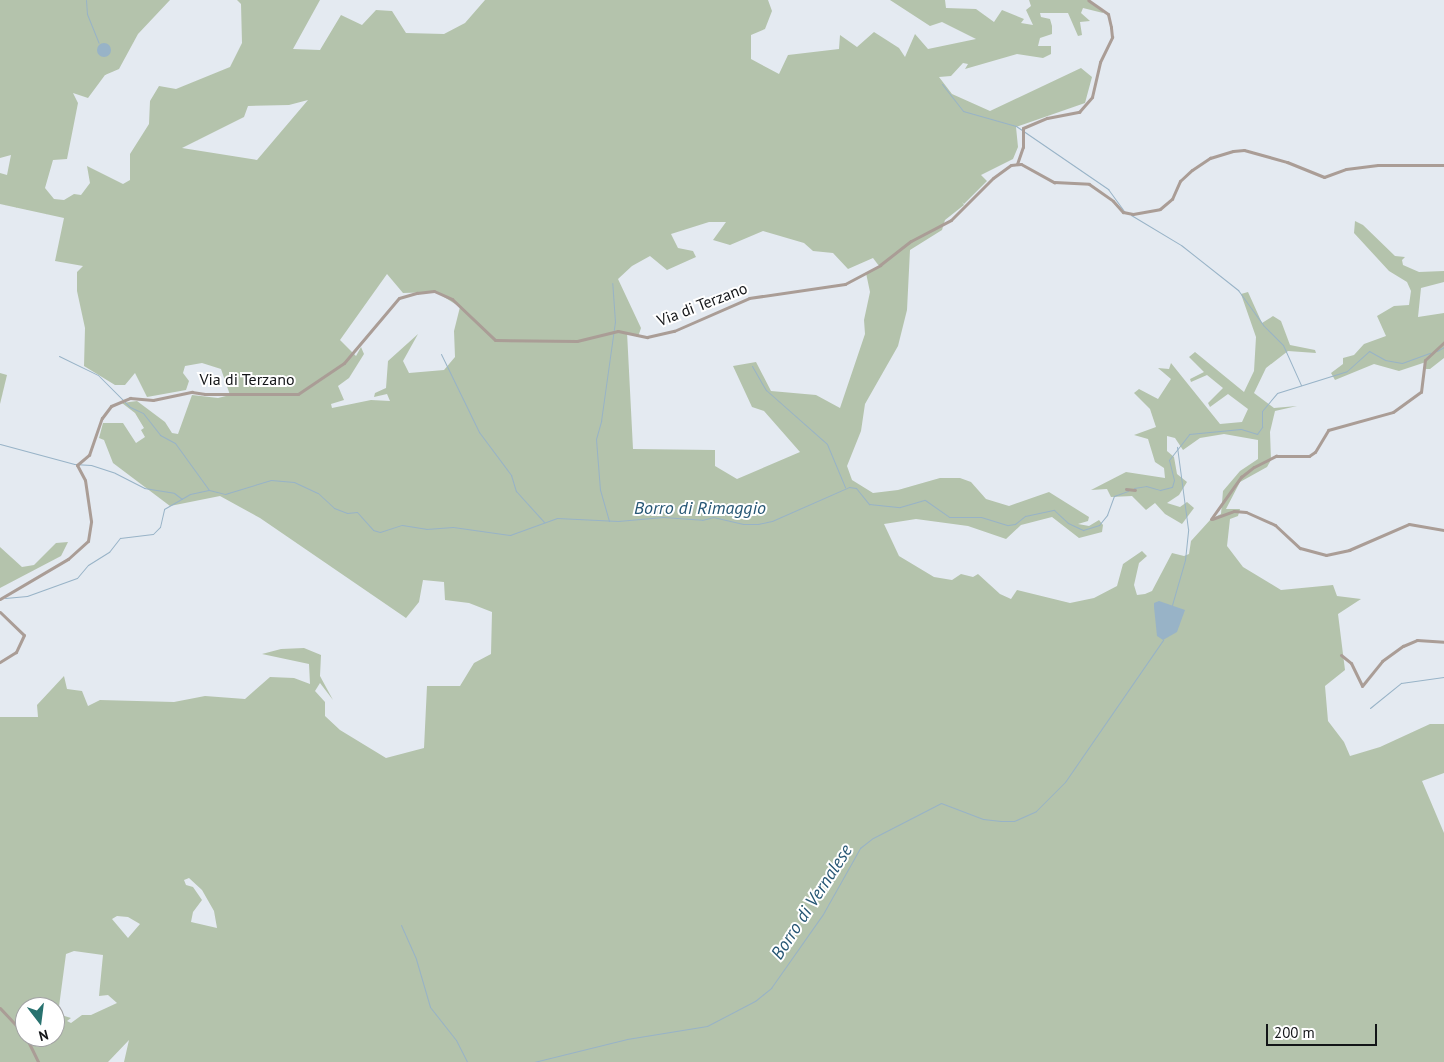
<!DOCTYPE html>
<html>
<head>
<meta charset="utf-8">
<style>
	body { margin:0 }
	#map { position:relative; width:1444px; height:1062px; overflow:hidden; background:#e4eaf1; font-family:"PT Sans",sans-serif }
	div>[style] { position:absolute }
	.green>* { inset:0; background:#b4c3ac }
	.water>* { inset:0; background:#98b3c7 }
	.round { border-radius:50% }
	.stream>* { height:1px; margin:-0.5px; padding:0 0.5px; transform-origin:0.5px; border-radius:0.5px; background:#98b3c7 }
	.street>* { height:3px; margin:-1.5px; padding:0 1.5px; transform-origin:1.5px; border-radius:1.5px; background:#aa9d96 }
	span { translate:-50% -50%; white-space:nowrap; text-align:center; line-height:1.15; -webkit-text-stroke:4px #fff; paint-order:stroke }
	.street-label { font-size:16px; color:#131518 }
	.water-label { font-size:18px; color:#265674; font-style:italic }
	.north { position:absolute; left:15px; top:997px; width:50px; height:50px; box-sizing:border-box; background:#fff; border:1px solid #a1a1a3; border-radius:50%; rotate:165deg; font-size:14px; font-weight:700; line-height:20px; text-align:center; color:#131518 }
	.north::after { content:''; display:block; margin:auto; width:18px; height:22px; background:#28726f; clip-path:polygon(50% 0,100% 100%,50% 72%,0 100%) }
	.scale { position:absolute; left:1266px; top:1024px; width:111px; height:22px; box-sizing:border-box; border:2px solid #131518; border-top:0; padding-left:6px; font-size:15px; line-height:18px; white-space:nowrap; color:#131518; -webkit-text-stroke:4px #fff; paint-order:stroke }
</style>
</head>
<body>
<div id="map">
	<div class="green">
		<div style="clip-path:polygon(evenodd,0 0,170px 0,138px 34px,119px 69px,105px 75px,88px 98px,73px 93px,78px 103px,67px 159px,53px 160px,45px 188px,54px 199px,64px 200px,74px 194px,81px 195px,90px 183px,87px 166px,123px 184px,130px 180px,130px 154px,149px 124px,150px 101px,159px 86px,176px 89px,230px 67px,242px 43px,241px 4px,237px 0,320px 0,293px 49px,320px 50px,341px 15px,362px 25px,376px 10px,392px 11px,406px 33px,444px 34px,465px 23px,485px 0,768px 0,772px 11px,765px 29px,751px 35px,751px 59px,779px 74px,788px 55px,839px 49px,840px 35px,857px 47px,874px 32px,899px 48px,905px 57px,915px 34px,928px 49px,976px 39px,942px 22px,930px 26px,890px 0,945px 0,946px 8px,976px 9px,994px 22px,1002px 10px,1024px 19px,1021px 23px,1033px 25px,1026px 10px,1031px 6px,1029px 0,1088px 0,1102px 9px,1103px 13px,1083px 8px,1081px 13px,1090px 21px,1080px 22px,1082px 35px,1078px 36px,1068px 13px,1040px 13px,1041px 17px,1050px 19px,1052px 26px,1052px 34px,1040px 38px,1038px 46px,1051px 46px,1051px 54px,1043px 58px,1017px 54px,965px 69px,968px 64px,963px 63px,951px 76px,939px 77px,952px 94px,990px 111px,1081px 68px,1092px 77px,1085px 103px,1016px 127px,1018px 147px,1013px 159px,981px 175px,987px 181px,964px 204px,962px 202px,964px 205px,945px 220px,942px 230px,910px 250px,907px 310px,898px 346px,865px 404px,861px 431px,847px 466px,852px 480px,873px 493px,898px 490px,940px 478px,960px 478px,971px 482px,986px 499px,1009px 506px,1049px 492px,1089px 517px,1088px 521px,1078px 524px,1089px 526px,1099px 520px,1103px 525px,1102px 532px,1079px 538px,1052px 517px,1021px 525px,1006px 539px,968px 526px,916px 519px,884px 524px,899px 556px,934px 577px,952px 580px,961px 574px,973px 577px,978px 574px,1000px 594px,1011px 599px,1017px 590px,1070px 603px,1094px 598px,1117px 586px,1123px 564px,1142px 551px,1147px 556px,1139px 563px,1134px 585px,1137px 595px,1145px 594px,1152px 591px,1172px 553px,1184px 556px,1189px 554px,1191px 541px,1211px 519px,1221px 514px,1223px 491px,1240px 471px,1258px 459px,1258px 440px,1224px 434px,1200px 438px,1183px 450px,1175px 438px,1167px 436px,1167px 451px,1174px 457px,1177px 474px,1187px 482px,1179px 495px,1167px 503px,1180px 507px,1187px 502px,1194px 508px,1182px 524px,1165px 514px,1155px 503px,1146px 510px,1132px 496px,1111px 497px,1107px 489px,1091px 490px,1126px 472px,1165px 478px,1164px 468px,1155px 462px,1148px 439px,1134px 435px,1156px 427px,1150px 409px,1134px 393px,1139px 389px,1158px 399px,1171px 379px,1158px 368px,1169px 369px,1171px 363px,1220px 424px,1242px 422px,1248px 409px,1228px 394px,1210px 407px,1208px 403px,1223px 388px,1207px 375px,1191px 382px,1190px 379px,1204px 372px,1189px 357px,1195px 352px,1244px 392px,1254px 371px,1256px 337px,1241px 294px,1248px 292px,1262px 323px,1273px 316px,1281px 321px,1290px 345px,1315px 350px,1316px 353px,1288px 351px,1266px 368px,1254px 393px,1274px 408px,1297px 406px,1275px 411px,1270px 432px,1271px 460px,1267px 467px,1240px 482px,1226px 509px,1240px 509px,1238px 516px,1230px 519px,1227px 546px,1243px 567px,1281px 590px,1333px 585px,1337px 596px,1361px 599px,1338px 614px,1345px 670px,1325px 686px,1328px 721px,1344px 742px,1350px 756px,1380px 747px,1430px 724px,1444px 724px,1444px 773px,1422px 781px,1444px 833px,1444px 1062px,124px 1062px,129px 1040px,108px 1062px,0 1062px,0 717px,38px 717px,37px 705px,64px 676px,67px 689px,82px 691px,88px 706px,100px 700px,174px 702px,205px 696px,245px 699px,270px 677px,294px 678px,310px 684px,309px 664px,262px 654px,281px 649px,304px 648px,321px 655px,320px 676px,333px 700px,320px 683px,315px 691px,325px 702px,325px 716px,340px 730px,386px 758px,424px 748px,427px 686px,460px 686px,474px 663px,491px 654px,492px 612px,469px 603px,445px 600px,444px 582px,423px 580px,419px 602px,406px 618px,260px 518px,220px 496px,170px 506px,113px 463px,104px 440px,99px 438px,103px 423px,123px 423px,136px 443px,145px 437px,141px 430px,144px 428px,135px 413px,122px 403px,137px 401px,165px 422px,172px 433px,178px 434px,192px 395px,218px 398px,230px 395px,221px 369px,202px 363px,185px 366px,183px 373px,189px 381px,186px 390px,147px 397px,135px 373px,125px 385px,115px 385px,84px 366px,85px 328px,77px 291px,77px 272px,83px 266px,55px 261px,64px 218px,0 204px,0 173px,7px 175px,11px 155px,0 158px,0 0,308px 100px,257px 160px,182px 148px,244px 117px,248px 106px,289px 105px,308px 100px,0 0,709px 222px,726px 222px,713px 240px,730px 245px,763px 231px,804px 243px,813px 251px,833px 253px,848px 269px,873px 258px,879px 266px,866px 273px,870px 292px,864px 320px,865px 334px,840px 408px,816px 395px,771px 391px,756px 362px,733px 366px,752px 407px,764px 411px,800px 452px,737px 479px,715px 466px,715px 450px,633px 449px,627px 332px,638px 337px,641px 328px,618px 279px,632px 266px,650px 256px,667px 270px,696px 257px,693px 251px,678px 248px,671px 234px,709px 222px,0 0,387px 274px,403px 293px,436px 292px,460px 307px,454px 331px,455px 357px,444px 370px,409px 373px,403px 361px,418px 334px,388px 361px,386px 388px,375px 393px,374px 397px,387px 394px,390px 401px,371px 400px,332px 408px,331px 404px,344px 400px,338px 386px,349px 378px,364px 354px,361px 347px,356px 356px,340px 340px,387px 274px,0 0,189px 878px,202px 890px,214px 911px,217px 928px,191px 922px,193px 912px,202px 900px,193px 887px,186px 885px,184px 880px,189px 878px,0 0,117px 916px,128px 917px,140px 924px,128px 938px,112px 919px,117px 916px,0 0,74px 951px,103px 955px,99px 996px,108px 995px,117px 1003px,91px 1015px,82px 1015px,71px 1023px,67px 1021px,71px 1018px,58px 1014px,66px 954px,74px 951px,0 0,25px 1007px,55px 1007px,55px 1037px,25px 1037px,25px 1007px)"></div>
		<div style="clip-path:polygon(1355px 221px,1363px 225px,1395px 256px,1405px 257px,1402px 260px,1403px 265px,1419px 272px,1444px 271px,1444px 282px,1421px 288px,1418px 317px,1444px 313px,1444px 358px,1430px 369px,1426px 369px,1426px 362px,1399px 371px,1374px 364px,1335px 380px,1331px 373px,1343px 364px,1343px 358px,1354px 355px,1364px 344px,1386px 336px,1377px 316px,1394px 306px,1409px 305px,1411px 291px,1407px 282px,1389px 271px,1354px 233px)"></div>
		<div style="clip-path:polygon(0 373px,7px 375px,0 404px)"></div>
		<div style="clip-path:polygon(68px 542px,61px 556px,0 588px,0 547px,22px 567px,34px 565px,56px 543px)"></div>
	</div>
	<div class="water">
		<div class="round" style="left:97px;top:43px;width:14px;height:14px"></div>
		<div style="clip-path:polygon(1159px 601px,1185px 610px,1177px 632px,1163px 640px,1157px 636px,1154px 607px,1154px 603px)"></div>
	</div>
	<div class="stream">
		<div style="left:86px;top:0;width:14px;rotate:86deg"></div>
		<div style="left:87px;top:14px;width:31px;rotate:68deg"></div>
		<div style="left:942px;top:84px;width:34px;rotate:52deg"></div>
		<div style="left:963px;top:111px;width:55px;rotate:15.8deg"></div>
		<div style="left:1016px;top:126px;width:112px;rotate:34.4deg"></div>
		<div style="left:1108px;top:189px;width:29px;rotate:54deg"></div>
		<div style="left:1131px;top:215px;width:58px;rotate:31deg"></div>
		<div style="left:1181px;top:245px;width:73px;rotate:38.3deg"></div>
		<div style="left:1238px;top:290px;width:44px;rotate:54.2deg"></div>
		<div style="left:1264px;top:326px;width:27px;rotate:45deg"></div>
		<div style="left:1283px;top:345px;width:44px;rotate:65.8deg"></div>
		<div style="left:1437px;top:351px;width:8px;rotate:-30deg"></div>
		<div style="left:441px;top:354px;width:87px;rotate:64deg"></div>
		<div style="left:479px;top:432px;width:54px;rotate:53.3deg"></div>
		<div style="left:511px;top:475px;width:17px;rotate:73deg"></div>
		<div style="left:516px;top:491px;width:42px;rotate:47.9deg"></div>
		<div style="left:59px;top:356px;width:43px;rotate:26deg"></div>
		<div style="left:98px;top:375px;width:45px;rotate:45deg"></div>
		<div style="left:130px;top:407px;width:14px;rotate:25deg"></div>
		<div style="left:143px;top:413px;width:28px;rotate:52deg"></div>
		<div style="left:160px;top:435px;width:17px;rotate:28deg"></div>
		<div style="left:175px;top:443px;width:58px;rotate:54.1deg"></div>
		<div style="left:752px;top:366px;width:28px;rotate:60deg"></div>
		<div style="left:766px;top:390px;width:81px;rotate:41.5deg"></div>
		<div style="left:827px;top:444px;width:47px;rotate:67.3deg"></div>
		<div style="left:0;top:444px;width:77px;rotate:15.1deg"></div>
		<div style="left:74px;top:464px;width:17px;rotate:3deg"></div>
		<div style="left:91px;top:465px;width:25px;rotate:18deg"></div>
		<div style="left:115px;top:473px;width:33px;rotate:27deg"></div>
		<div style="left:144px;top:488px;width:30px;rotate:9deg"></div>
		<div style="left:174px;top:493px;width:10px;rotate:37deg"></div>
		<div style="left:1134px;top:488px;width:12px;rotate:-9deg"></div>
		<div style="left:1146px;top:486px;width:15px;rotate:16deg"></div>
		<div style="left:1160px;top:490px;width:12px;rotate:-14deg"></div>
		<div style="left:1172px;top:487px;width:7px;rotate:-74deg"></div>
		<div style="left:1174px;top:480px;width:21px;rotate:-104deg"></div>
		<div style="left:1169px;top:460px;width:33px;rotate:-52deg"></div>
		<div style="left:1189px;top:434px;width:52px;rotate:-5.5deg"></div>
		<div style="left:1241px;top:429px;width:17px;rotate:17deg"></div>
		<div style="left:1257px;top:434px;width:9px;rotate:-54deg"></div>
		<div style="left:1262px;top:427px;width:16px;rotate:-90deg"></div>
		<div style="left:1262px;top:411px;width:23px;rotate:-50deg"></div>
		<div style="left:1277px;top:393px;width:73px;rotate:-17.4deg"></div>
		<div style="left:1347px;top:371px;width:30px;rotate:-42deg"></div>
		<div style="left:1369px;top:351px;width:18px;rotate:29deg"></div>
		<div style="left:1385px;top:360px;width:17px;rotate:10deg"></div>
		<div style="left:1402px;top:363px;width:30px;rotate:-20deg"></div>
		<div style="left:609px;top:521px;width:32px;rotate:-106deg"></div>
		<div style="left:600px;top:490px;width:51px;rotate:-94.5deg"></div>
		<div style="left:596px;top:439px;width:19px;rotate:-74deg"></div>
		<div style="left:601px;top:421px;width:100px;rotate:-82deg"></div>
		<div style="left:615px;top:322px;width:39px;rotate:-94deg"></div>
		<div style="left:5px;top:598px;width:22px;rotate:-5deg"></div>
		<div style="left:27px;top:596px;width:53px;rotate:-19.8deg"></div>
		<div style="left:77px;top:578px;width:17px;rotate:-50deg"></div>
		<div style="left:88px;top:565px;width:25px;rotate:-32deg"></div>
		<div style="left:109px;top:552px;width:18px;rotate:-52deg"></div>
		<div style="left:120px;top:538px;width:33px;rotate:-7deg"></div>
		<div style="left:153px;top:534px;width:10px;rotate:-45deg"></div>
		<div style="left:160px;top:527px;width:18px;rotate:-77deg"></div>
		<div style="left:164px;top:509px;width:30px;rotate:-30deg"></div>
		<div style="left:190px;top:494px;width:19px;rotate:-12deg"></div>
		<div style="left:209px;top:490px;width:16px;rotate:14deg"></div>
		<div style="left:225px;top:494px;width:48px;rotate:-16.9deg"></div>
		<div style="left:271px;top:480px;width:23px;rotate:5deg"></div>
		<div style="left:294px;top:482px;width:26px;rotate:25deg"></div>
		<div style="left:318px;top:493px;width:22px;rotate:43deg"></div>
		<div style="left:334px;top:508px;width:14px;rotate:21deg"></div>
		<div style="left:347px;top:513px;width:10px;rotate:-6deg"></div>
		<div style="left:357px;top:512px;width:24px;rotate:48deg"></div>
		<div style="left:373px;top:530px;width:7px;rotate:16deg"></div>
		<div style="left:380px;top:532px;width:23px;rotate:-18deg"></div>
		<div style="left:402px;top:525px;width:24px;rotate:9deg"></div>
		<div style="left:426px;top:529px;width:27px;rotate:-4deg"></div>
		<div style="left:453px;top:527px;width:58px;rotate:8deg"></div>
		<div style="left:510px;top:535px;width:50px;rotate:-19.9deg"></div>
		<div style="left:557px;top:518px;width:61px;rotate:2.8deg"></div>
		<div style="left:618px;top:521px;width:45px;rotate:-5.1deg"></div>
		<div style="left:663px;top:517px;width:39px;rotate:4deg"></div>
		<div style="left:702px;top:520px;width:11px;rotate:-15deg"></div>
		<div style="left:713px;top:517px;width:31px;rotate:13deg"></div>
		<div style="left:743px;top:524px;width:15px"></div>
		<div style="left:758px;top:524px;width:14px;rotate:-12deg"></div>
		<div style="left:772px;top:521px;width:84px;rotate:-23.8deg"></div>
		<div style="left:849px;top:487px;width:7px;rotate:8deg"></div>
		<div style="left:856px;top:488px;width:21px;rotate:51deg"></div>
		<div style="left:869px;top:504px;width:31px;rotate:6deg"></div>
		<div style="left:900px;top:507px;width:26px;rotate:-16deg"></div>
		<div style="left:925px;top:500px;width:29px;rotate:35deg"></div>
		<div style="left:949px;top:517px;width:32px"></div>
		<div style="left:981px;top:517px;width:28px;rotate:17deg"></div>
		<div style="left:1008px;top:525px;width:7px;rotate:-8deg"></div>
		<div style="left:1015px;top:524px;width:13px;rotate:-39deg"></div>
		<div style="left:1025px;top:516px;width:30px;rotate:-12deg"></div>
		<div style="left:1054px;top:510px;width:19px;rotate:43deg"></div>
		<div style="left:1068px;top:523px;width:17px;rotate:25deg"></div>
		<div style="left:1083px;top:530px;width:17px;rotate:-17deg"></div>
		<div style="left:1099px;top:525px;width:13px;rotate:-51deg"></div>
		<div style="left:1107px;top:515px;width:20px;rotate:-70deg"></div>
		<div style="left:1114px;top:496px;width:15px;rotate:-20deg"></div>
		<div style="left:1172px;top:605px;width:47px;rotate:-73.9deg"></div>
		<div style="left:1185px;top:560px;width:31px;rotate:-84deg"></div>
		<div style="left:1188px;top:529px;width:83px;rotate:-97.6deg"></div>
		<div style="left:1370px;top:708px;width:40px;rotate:-39deg"></div>
		<div style="left:1401px;top:683px;width:43px;rotate:-7.9deg"></div>
		<div style="left:401px;top:925px;width:37px;rotate:66deg"></div>
		<div style="left:416px;top:959px;width:50px;rotate:73.7deg"></div>
		<div style="left:430px;top:1007px;width:42px;rotate:51.8deg"></div>
		<div style="left:456px;top:1040px;width:25px;rotate:63deg"></div>
		<div style="left:534px;top:1062px;width:96px;rotate:-13.9deg"></div>
		<div style="left:627px;top:1039px;width:81px;rotate:-9.2deg"></div>
		<div style="left:707px;top:1026px;width:54px;rotate:-27.5deg"></div>
		<div style="left:755px;top:1001px;width:21px;rotate:-39deg"></div>
		<div style="left:771px;top:988px;width:90px;rotate:-54.9deg"></div>
		<div style="left:823px;top:914px;width:76px;rotate:-60.7deg"></div>
		<div style="left:860px;top:848px;width:16px;rotate:-38deg"></div>
		<div style="left:873px;top:838px;width:76px;rotate:-27.2deg"></div>
		<div style="left:941px;top:803px;width:45px;rotate:20.9deg"></div>
		<div style="left:983px;top:819px;width:18px;rotate:6deg"></div>
		<div style="left:1001px;top:821px;width:13px"></div>
		<div style="left:1014px;top:821px;width:24px;rotate:-24deg"></div>
		<div style="left:1036px;top:811px;width:41px;rotate:-45deg"></div>
		<div style="left:1065px;top:782px;width:173px;rotate:-55.4deg"></div>
	</div>
	<div class="street">
		<div style="left:1017px;top:164px;width:18px;rotate:-71deg"></div>
		<div style="left:1023px;top:147px;width:19px;rotate:-90deg"></div>
		<div style="left:1023px;top:128px;width:26px;rotate:-23deg"></div>
		<div style="left:1047px;top:118px;width:33px;rotate:-11deg"></div>
		<div style="left:1079px;top:112px;width:20px;rotate:-49deg"></div>
		<div style="left:1092px;top:97px;width:36px;rotate:-77deg"></div>
		<div style="left:1100px;top:62px;width:28px;rotate:-64deg"></div>
		<div style="left:1112px;top:37px;width:10px;rotate:-96deg"></div>
		<div style="left:1111px;top:27px;width:13px;rotate:-103deg"></div>
		<div style="left:1108px;top:14px;width:24px;rotate:-145deg"></div>
		<div style="left:1126px;top:489px;width:9px;rotate:6deg"></div>
		<div style="left:1211px;top:519px;width:52px;rotate:-54.5deg"></div>
		<div style="left:1241px;top:477px;width:16px;rotate:-38deg"></div>
		<div style="left:1254px;top:467px;width:25px;rotate:-27deg"></div>
		<div style="left:1276px;top:456px;width:33px"></div>
		<div style="left:1309px;top:456px;width:7px;rotate:-34deg"></div>
		<div style="left:1315px;top:452px;width:26px;rotate:-59deg"></div>
		<div style="left:1328px;top:430px;width:67px;rotate:-15.5deg"></div>
		<div style="left:1393px;top:412px;width:34px;rotate:-36deg"></div>
		<div style="left:1421px;top:392px;width:32px;rotate:-83deg"></div>
		<div style="left:1425px;top:360px;width:26px;rotate:-43deg"></div>
		<div style="left:1212px;top:519px;width:23px;rotate:-20deg"></div>
		<div style="left:1234px;top:511px;width:12px;rotate:5deg"></div>
		<div style="left:1246px;top:512px;width:32px;rotate:24deg"></div>
		<div style="left:1275px;top:525px;width:34px;rotate:43deg"></div>
		<div style="left:1300px;top:548px;width:27px;rotate:15deg"></div>
		<div style="left:1326px;top:555px;width:24px;rotate:-12deg"></div>
		<div style="left:1349px;top:550px;width:65px;rotate:-23.4deg"></div>
		<div style="left:1409px;top:524px;width:36px;rotate:10deg"></div>
		<div style="left:0;top:599px;width:79px;rotate:-30.5deg"></div>
		<div style="left:68px;top:559px;width:27px;rotate:-42deg"></div>
		<div style="left:88px;top:541px;width:20px;rotate:-81deg"></div>
		<div style="left:91px;top:521px;width:41px;rotate:-98.3deg"></div>
		<div style="left:85px;top:480px;width:17px;rotate:-118deg"></div>
		<div style="left:77px;top:465px;width:16px;rotate:-40deg"></div>
		<div style="left:89px;top:455px;width:39px;rotate:-71deg"></div>
		<div style="left:102px;top:418px;width:15px;rotate:-53deg"></div>
		<div style="left:111px;top:406px;width:21px;rotate:-23deg"></div>
		<div style="left:130px;top:398px;width:23px;rotate:5deg"></div>
		<div style="left:153px;top:400px;width:40px;rotate:-12deg"></div>
		<div style="left:192px;top:392px;width:13px;rotate:9deg"></div>
		<div style="left:205px;top:394px;width:93px"></div>
		<div style="left:298px;top:394px;width:55px;rotate:-34deg"></div>
		<div style="left:344px;top:363px;width:85px;rotate:-49.8deg"></div>
		<div style="left:399px;top:298px;width:19px;rotate:-16deg"></div>
		<div style="left:417px;top:293px;width:17px;rotate:-7deg"></div>
		<div style="left:434px;top:291px;width:20px;rotate:24deg"></div>
		<div style="left:452px;top:299px;width:59px;rotate:43.6deg"></div>
		<div style="left:495px;top:340px;width:82px;rotate:0.7deg"></div>
		<div style="left:577px;top:341px;width:42px;rotate:-13.7deg"></div>
		<div style="left:618px;top:331px;width:30px;rotate:12deg"></div>
		<div style="left:647px;top:337px;width:28px;rotate:-13deg"></div>
		<div style="left:674px;top:331px;width:82px;rotate:-23.7deg"></div>
		<div style="left:749px;top:298px;width:97px;rotate:-8.3deg"></div>
		<div style="left:845px;top:284px;width:40px;rotate:-28deg"></div>
		<div style="left:880px;top:265px;width:39px;rotate:-38deg"></div>
		<div style="left:911px;top:241px;width:45px;rotate:-27.7deg"></div>
		<div style="left:951px;top:220px;width:59px;rotate:-45deg"></div>
		<div style="left:993px;top:178px;width:22px;rotate:-36deg"></div>
		<div style="left:1011px;top:165px;width:10px;rotate:-6deg"></div>
		<div style="left:1021px;top:164px;width:38px;rotate:29deg"></div>
		<div style="left:1054px;top:182px;width:35px;rotate:3deg"></div>
		<div style="left:1089px;top:184px;width:29px;rotate:35deg"></div>
		<div style="left:1113px;top:201px;width:15px;rotate:48deg"></div>
		<div style="left:1123px;top:212px;width:10px;rotate:11deg"></div>
		<div style="left:1133px;top:214px;width:27px;rotate:-10deg"></div>
		<div style="left:1160px;top:209px;width:16px;rotate:-40deg"></div>
		<div style="left:1172px;top:199px;width:20px;rotate:-66deg"></div>
		<div style="left:1180px;top:181px;width:16px;rotate:-43deg"></div>
		<div style="left:1192px;top:170px;width:22px;rotate:-34deg"></div>
		<div style="left:1210px;top:158px;width:24px;rotate:-17deg"></div>
		<div style="left:1233px;top:151px;width:11px;rotate:-5deg"></div>
		<div style="left:1244px;top:150px;width:45px;rotate:15.6deg"></div>
		<div style="left:1287px;top:162px;width:40px;rotate:22deg"></div>
		<div style="left:1324px;top:177px;width:23px;rotate:-20deg"></div>
		<div style="left:1346px;top:169px;width:32px;rotate:-7deg"></div>
		<div style="left:1378px;top:165px;width:66px"></div>
		<div style="left:0;top:612px;width:33px;rotate:44deg"></div>
		<div style="left:24px;top:635px;width:19px;rotate:115deg"></div>
		<div style="left:16px;top:652px;width:19px;rotate:148deg"></div>
		<div style="left:1341px;top:655px;width:13px;rotate:39deg"></div>
		<div style="left:1351px;top:663px;width:25px;rotate:64deg"></div>
		<div style="left:1362px;top:686px;width:32px;rotate:-51deg"></div>
		<div style="left:1382px;top:661px;width:26px;rotate:-36deg"></div>
		<div style="left:1403px;top:646px;width:15px;rotate:-23deg"></div>
		<div style="left:1417px;top:640px;width:27px;rotate:4deg"></div>
		<div style="left:0;top:1008px;width:37px;rotate:47deg"></div>
		<div style="left:26px;top:1037px;width:28px;rotate:64deg"></div>
	</div>
	<div class="street-label">
		<span style="left:702px;top:304px;rotate:-21deg">Via di Terzano</span>
		<span style="left:247px;top:379px">Via di Terzano</span>
	</div>
	<div class="water-label">
		<span style="left:700px;top:508px">Borro di Rimaggio</span>
		<span style="left:812px;top:902px;rotate:-57deg">Borro di Vernalese</span>
	</div>
	<div class="north">N</div>
	<div class="scale">200 m</div>
</div>
</body>
</html>
